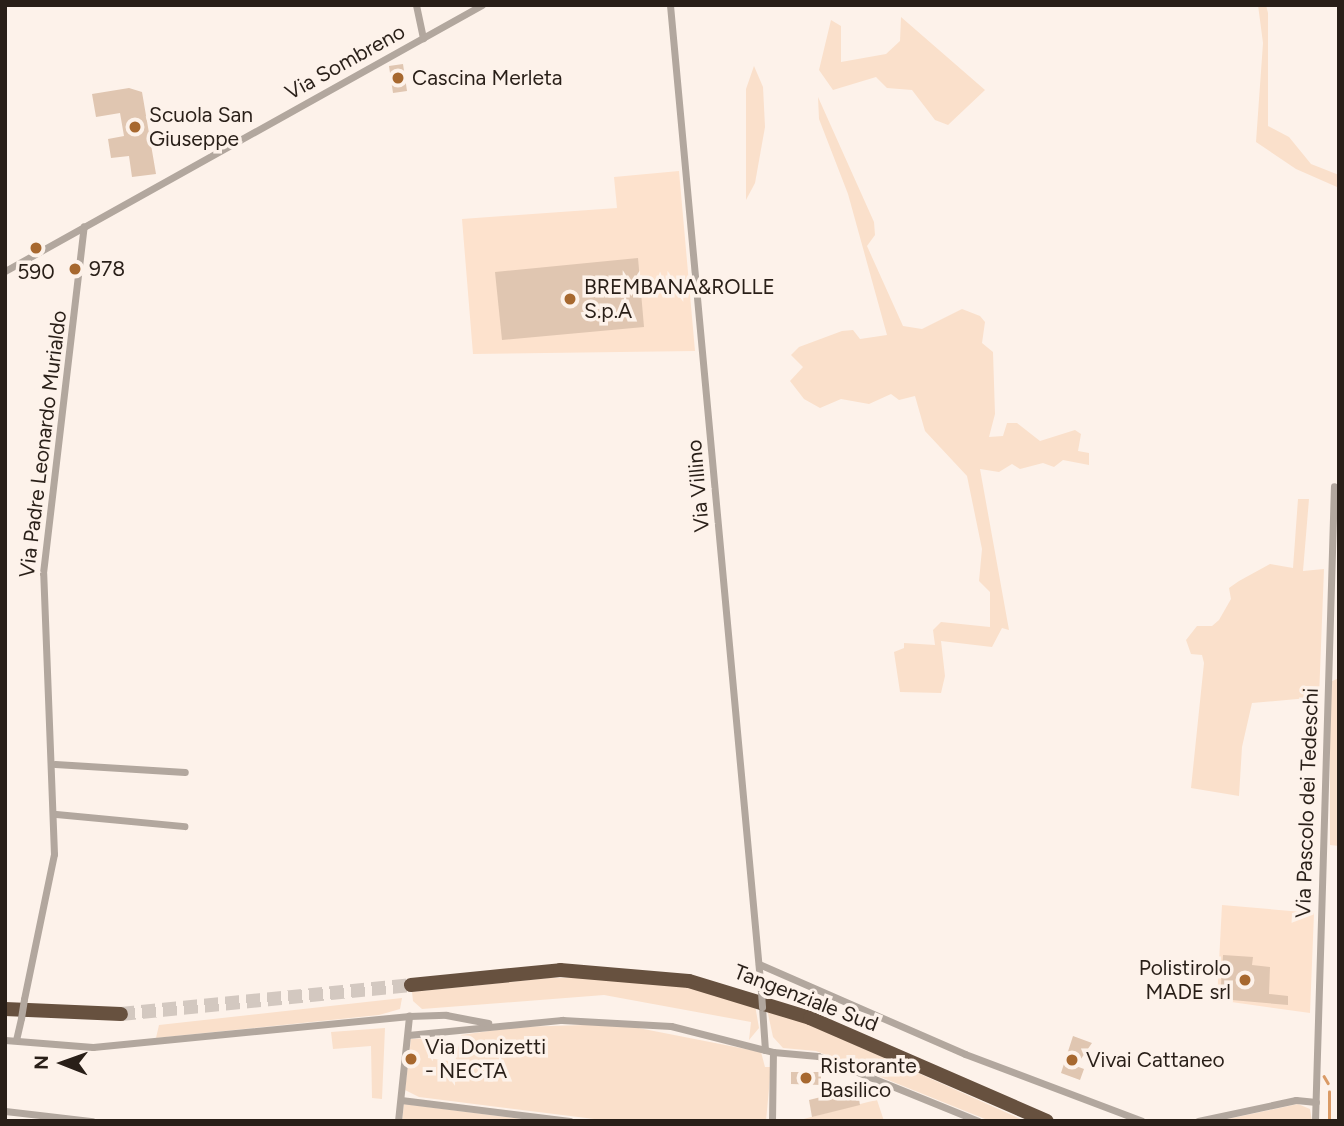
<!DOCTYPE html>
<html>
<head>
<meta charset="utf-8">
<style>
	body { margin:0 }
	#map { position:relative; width:1344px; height:1126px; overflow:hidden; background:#fdf2ea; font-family:Figtree,sans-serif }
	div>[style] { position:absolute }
	.built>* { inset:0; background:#fde2cd }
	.green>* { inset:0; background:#fae0cb }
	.stream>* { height:2.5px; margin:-1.25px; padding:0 1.25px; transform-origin:1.25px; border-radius:1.25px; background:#da9b66 }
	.building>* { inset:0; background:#e0c6b1 }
	.highway-tunnel>* { height:14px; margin-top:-7px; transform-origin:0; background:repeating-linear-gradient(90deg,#d3c8c0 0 14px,transparent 0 21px) }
	.street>* { height:7px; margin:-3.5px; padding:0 3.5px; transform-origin:3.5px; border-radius:3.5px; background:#b2a79e }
	.highway>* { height:14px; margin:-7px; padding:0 7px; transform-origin:7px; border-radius:7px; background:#67513f }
	.street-bridge>* { height:7px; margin:-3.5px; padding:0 3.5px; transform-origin:3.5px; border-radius:3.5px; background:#b2a79e }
	.dots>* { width:19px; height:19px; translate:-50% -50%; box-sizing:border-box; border:4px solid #fdf2ea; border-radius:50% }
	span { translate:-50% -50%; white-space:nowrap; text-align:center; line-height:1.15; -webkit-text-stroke:7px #fdf2ea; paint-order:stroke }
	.street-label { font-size:21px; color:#291f18 }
	.poi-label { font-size:21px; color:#291f18 }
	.left { translate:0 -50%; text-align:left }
	.right { translate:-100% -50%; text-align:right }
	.frame { position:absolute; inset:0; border:7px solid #291f18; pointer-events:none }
	.north { position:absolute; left:28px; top:1028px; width:70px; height:70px; -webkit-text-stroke:5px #fdf2ea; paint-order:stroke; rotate:271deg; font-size:19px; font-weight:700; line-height:28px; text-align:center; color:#291f18 }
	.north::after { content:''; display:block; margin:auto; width:24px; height:32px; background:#291f18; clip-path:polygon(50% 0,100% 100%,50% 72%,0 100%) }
</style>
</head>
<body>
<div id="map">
	<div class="built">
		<div style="clip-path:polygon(679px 171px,695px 351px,473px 354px,462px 219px,617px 208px,614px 177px)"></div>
		<div style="clip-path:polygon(1222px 905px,1314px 913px,1310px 1013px,1217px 1000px)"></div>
	</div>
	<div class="green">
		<div style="clip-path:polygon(1258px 5px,1266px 5px,1268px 13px,1268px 126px,1289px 137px,1311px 164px,1339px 175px,1337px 187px,1296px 169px,1256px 142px,1263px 43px)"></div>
		<div style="clip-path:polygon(901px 17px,985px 90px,948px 125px,935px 120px,912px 90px,887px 88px,876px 77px,833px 90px,819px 70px,831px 20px,841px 26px,841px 62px,886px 54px,900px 41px)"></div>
		<div style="clip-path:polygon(754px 66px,763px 87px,765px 127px,755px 183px,746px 200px,746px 89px)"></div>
		<div style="clip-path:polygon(818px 97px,874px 222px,875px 235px,867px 246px,903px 326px,922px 329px,962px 309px,980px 316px,985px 322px,982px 343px,993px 352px,995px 414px,989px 437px,1003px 436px,1007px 423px,1017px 423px,1040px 441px,1075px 430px,1081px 434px,1078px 451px,1089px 453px,1089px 465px,1063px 460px,1054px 467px,1043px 463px,1020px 469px,1012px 464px,999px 472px,980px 469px,1009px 630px,1002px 628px,992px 647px,941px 641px,945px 676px,941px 693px,900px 692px,894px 652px,904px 648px,904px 643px,935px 645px,933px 630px,941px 622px,990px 627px,990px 592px,979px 581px,982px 549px,967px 476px,925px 431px,915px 396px,899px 400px,891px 394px,869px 404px,841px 399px,820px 408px,804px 399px,790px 381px,803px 367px,791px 355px,799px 347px,842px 331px,853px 330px,860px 339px,887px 335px,848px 194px,819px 119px)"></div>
		<div style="clip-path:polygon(1298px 499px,1309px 499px,1303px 571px,1324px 569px,1319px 697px,1252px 703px,1242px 747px,1239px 796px,1191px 788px,1204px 663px,1202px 655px,1191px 654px,1186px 640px,1197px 626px,1212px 626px,1219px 620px,1231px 599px,1229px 588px,1239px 581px,1270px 564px,1293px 568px)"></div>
		<div style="clip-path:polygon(1339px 678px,1338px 832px,1339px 846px,1330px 845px,1330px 682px)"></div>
		<div style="clip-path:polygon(549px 978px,614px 978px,691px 988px,755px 1005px,759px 1028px,749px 1040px,751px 1022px,604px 995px,422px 1009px,413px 1001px,412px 992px)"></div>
		<div style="clip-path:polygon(402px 998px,400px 1009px,379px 1015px,156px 1038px,159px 1025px)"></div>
		<div style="clip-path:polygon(767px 1009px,804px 1022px,1025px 1121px,990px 1121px,816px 1051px,783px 1048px,773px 1037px)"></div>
		<div style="clip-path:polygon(618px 1024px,761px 1052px,765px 1067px,771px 1067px,766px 1121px,610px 1121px,419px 1097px,405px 1090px,411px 1039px,429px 1038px,428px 1058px,455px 1062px,461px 1035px,517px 1027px)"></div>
		<div style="clip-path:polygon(385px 1028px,382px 1099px,372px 1098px,371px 1046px,333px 1049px,331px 1032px)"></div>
		<div style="clip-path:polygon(877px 1100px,884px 1121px,796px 1121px,868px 1102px)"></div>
		<div style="clip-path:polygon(404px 1104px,538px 1121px,402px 1121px)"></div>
		<div style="clip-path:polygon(1298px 1104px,1310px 1109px,1312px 1121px,1218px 1121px)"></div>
	</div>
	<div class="stream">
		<div style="left:1324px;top:1076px;width:8px;rotate:60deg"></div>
		<div style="left:1329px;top:1121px;width:29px;rotate:-90deg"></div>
	</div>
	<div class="building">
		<div style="clip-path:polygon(403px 64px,407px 91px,393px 93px,389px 66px)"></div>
		<div style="clip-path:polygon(129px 88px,142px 92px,156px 174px,132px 177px,129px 156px,111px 158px,108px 139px,124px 136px,120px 113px,96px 117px,92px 94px)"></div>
		<div style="clip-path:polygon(638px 258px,644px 327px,502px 340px,495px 272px)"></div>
		<div style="clip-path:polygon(1223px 955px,1253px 957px,1252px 965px,1270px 967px,1269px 994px,1288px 996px,1288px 1005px,1220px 999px)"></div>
		<div style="clip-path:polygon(1073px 1036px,1092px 1043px,1076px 1066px,1084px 1069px,1080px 1080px,1061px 1073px)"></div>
		<div style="clip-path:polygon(791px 1072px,821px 1072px,821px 1085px,791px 1084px)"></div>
		<div style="clip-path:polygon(857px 1088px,860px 1105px,812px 1117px,809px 1100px)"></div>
	</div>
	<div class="highway-tunnel">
		<div style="left:121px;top:1014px;width:291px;rotate:-5.7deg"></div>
	</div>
	<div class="street">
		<div style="left:416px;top:5px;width:34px;rotate:78deg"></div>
		<div style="left:670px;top:5px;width:991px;rotate:84.73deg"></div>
		<div style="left:5px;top:271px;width:546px;rotate:-29.15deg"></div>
		<div style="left:55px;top:764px;width:130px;rotate:3.5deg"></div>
		<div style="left:56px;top:814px;width:129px;rotate:5.4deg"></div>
		<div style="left:759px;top:964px;width:225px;rotate:23.6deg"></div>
		<div style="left:965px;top:1054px;width:189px;rotate:20.7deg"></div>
		<div style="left:24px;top:999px;width:148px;rotate:-78.3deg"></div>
		<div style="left:54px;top:854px;width:281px;rotate:-92.2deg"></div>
		<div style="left:43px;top:573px;width:349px;rotate:-83.3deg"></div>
		<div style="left:762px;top:1007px;width:43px;rotate:86deg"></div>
		<div style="left:408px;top:1035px;width:155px;rotate:-5.6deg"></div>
		<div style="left:562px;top:1020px;width:109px;rotate:3.2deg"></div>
		<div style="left:671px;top:1026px;width:105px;rotate:14.3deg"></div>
		<div style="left:773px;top:1052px;width:45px;rotate:5.1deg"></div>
		<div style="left:818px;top:1056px;width:173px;rotate:22.1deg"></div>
		<div style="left:5px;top:1040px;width:88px;rotate:4.5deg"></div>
		<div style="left:93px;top:1047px;width:318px;rotate:-5.6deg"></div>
		<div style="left:409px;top:1016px;width:37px;rotate:-2deg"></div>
		<div style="left:446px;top:1015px;width:43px;rotate:10.8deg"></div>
		<div style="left:16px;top:1040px;width:23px;rotate:-77deg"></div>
		<div style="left:401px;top:1100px;width:170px;rotate:7.1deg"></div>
		<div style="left:5px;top:1111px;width:88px;rotate:6.6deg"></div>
		<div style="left:398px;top:1121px;width:106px;rotate:-84deg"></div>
		<div style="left:772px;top:1121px;width:69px;rotate:-89.2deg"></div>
		<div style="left:1198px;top:1121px;width:100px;rotate:-12.1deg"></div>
		<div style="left:1296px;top:1100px;width:20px;rotate:6deg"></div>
		<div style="left:1315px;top:1121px;width:635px;rotate:-88.29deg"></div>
	</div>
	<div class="highway">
		<div style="left:411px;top:985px;width:150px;rotate:-5.7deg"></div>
		<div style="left:560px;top:970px;width:129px;rotate:4.9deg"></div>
		<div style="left:689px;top:981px;width:127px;rotate:17deg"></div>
		<div style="left:810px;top:1018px;width:258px;rotate:23.5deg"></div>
		<div style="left:5px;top:1009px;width:116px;rotate:2.5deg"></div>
	</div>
	<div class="street-bridge">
		<div style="left:761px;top:992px;width:15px;rotate:86deg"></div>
		<div style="left:21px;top:1018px;width:19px;rotate:-81deg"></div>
	</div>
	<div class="dots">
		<div style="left:398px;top:78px;background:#a7682f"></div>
		<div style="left:135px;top:127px;background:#a7682f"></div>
		<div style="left:36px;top:248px;background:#a7682f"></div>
		<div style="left:75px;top:269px;background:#a7682f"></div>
		<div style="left:570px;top:299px;background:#a7682f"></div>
		<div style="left:1245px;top:980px;background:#a7682f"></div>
		<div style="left:411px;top:1059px;background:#a7682f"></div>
		<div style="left:1072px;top:1060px;background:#a7682f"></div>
		<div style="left:806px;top:1078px;background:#a7682f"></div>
	</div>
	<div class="street-label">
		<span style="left:345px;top:62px;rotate:-29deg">Via Sombreno</span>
		<span style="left:43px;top:444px;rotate:-83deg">Via Padre Leonardo Murialdo</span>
		<span style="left:698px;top:486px;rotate:-95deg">Via Villino</span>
		<span style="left:1307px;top:803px;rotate:-88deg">Via Pascolo dei Tedeschi</span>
		<span style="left:806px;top:998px;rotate:21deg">Tangenziale Sud</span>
	</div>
	<div class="poi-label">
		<span class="left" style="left:412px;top:78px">Cascina Merleta</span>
		<span class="left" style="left:149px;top:127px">Scuola San<br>Giuseppe</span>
		<span class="left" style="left:89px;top:269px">978</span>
		<span style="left:36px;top:272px">590</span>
		<span class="left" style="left:584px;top:299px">BREMBANA&amp;ROLLE<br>S.p.A</span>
		<span class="right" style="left:1231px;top:980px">Polistirolo<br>MADE srl</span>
		<span class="left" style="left:425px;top:1059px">Via Donizetti<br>- NECTA</span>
		<span class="left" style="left:1086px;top:1060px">Vivai Cattaneo</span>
		<span class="left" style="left:820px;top:1078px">Ristorante<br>Basilico</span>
	</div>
	<div class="frame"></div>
	<div class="north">N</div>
</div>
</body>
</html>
